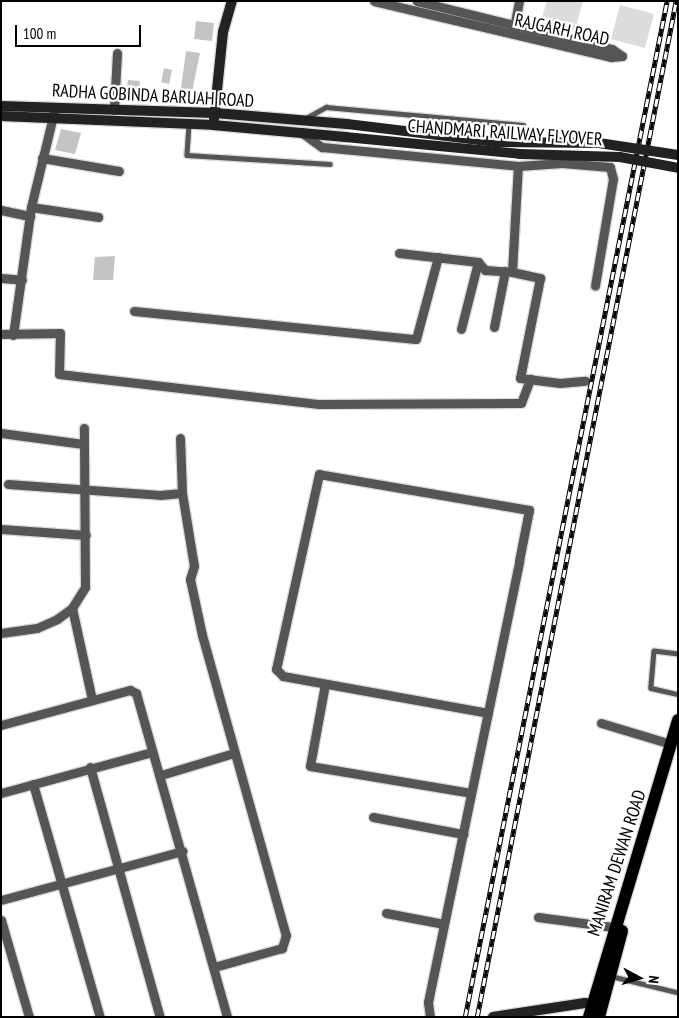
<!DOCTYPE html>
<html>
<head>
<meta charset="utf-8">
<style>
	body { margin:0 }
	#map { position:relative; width:679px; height:1018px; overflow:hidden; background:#fff; font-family:"PT Sans Narrow",sans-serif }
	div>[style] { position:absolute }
	.green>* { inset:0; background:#dcdcdc }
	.building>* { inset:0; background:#c4c4c4 }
	.roads { filter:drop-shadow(1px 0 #dbdbdb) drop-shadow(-1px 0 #dbdbdb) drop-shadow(0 1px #dbdbdb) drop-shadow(0 -1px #dbdbdb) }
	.lane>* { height:4.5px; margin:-2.25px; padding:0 2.25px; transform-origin:2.25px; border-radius:2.25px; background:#555 }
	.street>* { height:9px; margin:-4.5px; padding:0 4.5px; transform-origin:4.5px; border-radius:4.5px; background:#555 }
	.secondary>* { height:10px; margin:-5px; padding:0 5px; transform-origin:5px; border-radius:5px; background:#222 }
	.primary>* { height:12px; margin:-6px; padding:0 6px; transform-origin:6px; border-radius:6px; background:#000 }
	.rail>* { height:4.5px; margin-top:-2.25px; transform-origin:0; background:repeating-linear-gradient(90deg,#fff 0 8px,#000 0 16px); box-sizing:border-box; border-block:1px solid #000 }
	.secondary-bridge>* { height:10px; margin:-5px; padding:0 5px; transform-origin:5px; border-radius:5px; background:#222 }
	span { translate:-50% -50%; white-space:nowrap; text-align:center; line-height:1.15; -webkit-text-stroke:4.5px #fff; paint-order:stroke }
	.street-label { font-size:18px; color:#000 }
	.frame { position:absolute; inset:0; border:2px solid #000; pointer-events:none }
	.north { position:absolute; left:614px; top:953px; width:50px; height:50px; -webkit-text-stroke:4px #fff; paint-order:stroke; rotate:96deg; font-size:14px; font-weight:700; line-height:20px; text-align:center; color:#000 }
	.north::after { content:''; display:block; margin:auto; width:18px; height:22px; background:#000; clip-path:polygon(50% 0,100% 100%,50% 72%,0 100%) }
	.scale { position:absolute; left:15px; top:25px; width:126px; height:22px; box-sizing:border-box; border:2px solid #000; border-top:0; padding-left:6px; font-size:15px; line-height:18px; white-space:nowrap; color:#000; -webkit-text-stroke:4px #fff; paint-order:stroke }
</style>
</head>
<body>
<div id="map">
	<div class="green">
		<div style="clip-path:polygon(547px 1px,583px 1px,575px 30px,541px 21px)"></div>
		<div style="clip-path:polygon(620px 5px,654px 14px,645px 48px,611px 39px)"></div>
	</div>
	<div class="building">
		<div style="clip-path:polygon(196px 21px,214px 23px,212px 41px,194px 39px)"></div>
		<div style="clip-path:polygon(186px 51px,200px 53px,191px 97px,180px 96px)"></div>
		<div style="clip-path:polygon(164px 68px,172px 70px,169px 84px,161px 82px)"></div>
		<div style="clip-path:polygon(128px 80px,140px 81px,139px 94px,126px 92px)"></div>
		<div style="clip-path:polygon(61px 129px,81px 133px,75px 154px,55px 150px)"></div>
		<div style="clip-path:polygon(115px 256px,113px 280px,93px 280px,95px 257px)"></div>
	</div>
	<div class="roads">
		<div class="lane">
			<div style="left:306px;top:118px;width:23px;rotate:-29deg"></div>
			<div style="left:326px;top:107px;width:198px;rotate:5.2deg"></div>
			<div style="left:189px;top:125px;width:30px;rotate:94deg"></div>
			<div style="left:187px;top:155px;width:143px;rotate:3.6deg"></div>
			<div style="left:678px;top:654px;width:24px;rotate:-173deg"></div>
			<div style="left:654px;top:651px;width:37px;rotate:95deg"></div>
			<div style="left:651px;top:688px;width:28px;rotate:13deg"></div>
			<div style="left:611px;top:976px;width:67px;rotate:13.8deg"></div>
		</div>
		<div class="street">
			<div style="left:374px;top:1px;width:244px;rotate:13.3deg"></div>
			<div style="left:611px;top:57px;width:11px;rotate:-5deg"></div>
			<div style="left:622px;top:56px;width:12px;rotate:-145deg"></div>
			<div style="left:612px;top:49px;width:201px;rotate:-166.2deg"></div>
			<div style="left:514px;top:27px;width:26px;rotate:-79deg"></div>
			<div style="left:114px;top:110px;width:57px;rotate:-87deg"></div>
			<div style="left:301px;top:132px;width:26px;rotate:36deg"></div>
			<div style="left:322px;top:147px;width:197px;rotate:5.5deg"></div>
			<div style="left:518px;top:166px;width:44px;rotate:-3.9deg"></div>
			<div style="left:562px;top:163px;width:48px;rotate:4.8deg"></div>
			<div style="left:610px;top:167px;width:12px;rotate:76deg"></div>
			<div style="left:613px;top:179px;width:108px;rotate:99.6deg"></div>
			<div style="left:42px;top:158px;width:78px;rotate:9.6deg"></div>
			<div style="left:31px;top:207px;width:68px;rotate:8.5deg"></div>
			<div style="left:1px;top:210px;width:30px;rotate:12deg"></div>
			<div style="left:399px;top:253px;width:80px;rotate:6.5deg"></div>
			<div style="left:478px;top:262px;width:11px;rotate:49deg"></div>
			<div style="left:485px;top:270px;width:27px;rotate:4deg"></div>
			<div style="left:512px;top:272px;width:106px;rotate:-86.8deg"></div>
			<div style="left:512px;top:272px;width:29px;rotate:12deg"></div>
			<div style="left:540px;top:278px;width:102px;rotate:101.3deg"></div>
			<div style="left:520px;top:378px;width:40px;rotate:7.1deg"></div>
			<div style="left:560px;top:383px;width:25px;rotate:-5deg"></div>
			<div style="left:1px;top:278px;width:21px;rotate:5deg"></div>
			<div style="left:134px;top:311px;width:283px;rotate:5.7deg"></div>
			<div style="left:416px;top:339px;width:85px;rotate:-75deg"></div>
			<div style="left:494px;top:327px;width:57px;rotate:-78.9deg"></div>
			<div style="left:461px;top:329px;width:69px;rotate:-75.8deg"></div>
			<div style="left:1px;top:334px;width:59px;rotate:-1deg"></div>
			<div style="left:60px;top:333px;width:41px;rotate:91.4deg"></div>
			<div style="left:59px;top:374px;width:262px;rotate:6.6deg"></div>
			<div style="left:319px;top:404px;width:202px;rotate:-0.3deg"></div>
			<div style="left:521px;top:403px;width:26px;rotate:-69deg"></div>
			<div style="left:13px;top:335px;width:129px;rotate:-82deg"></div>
			<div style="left:31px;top:207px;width:98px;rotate:-76.4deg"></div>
			<div style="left:1px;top:433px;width:83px;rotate:7.6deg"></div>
			<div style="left:180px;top:438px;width:55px;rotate:87.9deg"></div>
			<div style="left:182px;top:493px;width:74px;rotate:80.7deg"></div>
			<div style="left:194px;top:566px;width:14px;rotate:107deg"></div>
			<div style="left:190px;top:579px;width:57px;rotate:77.9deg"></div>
			<div style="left:202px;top:635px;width:312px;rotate:74.4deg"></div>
			<div style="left:286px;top:935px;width:14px;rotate:107deg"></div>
			<div style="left:282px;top:948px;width:71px;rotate:164.4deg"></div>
			<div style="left:8px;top:484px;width:152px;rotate:4.1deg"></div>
			<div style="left:160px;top:495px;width:22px;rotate:-5deg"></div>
			<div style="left:1px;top:529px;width:85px;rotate:4deg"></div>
			<div style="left:72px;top:608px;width:94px;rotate:77.7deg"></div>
			<div style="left:1px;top:633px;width:36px;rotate:-8deg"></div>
			<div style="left:37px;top:628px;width:22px;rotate:-24deg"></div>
			<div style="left:57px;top:619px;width:19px;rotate:-36deg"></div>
			<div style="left:72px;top:608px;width:25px;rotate:-58deg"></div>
			<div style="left:85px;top:587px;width:159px;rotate:-90.4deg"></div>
			<div style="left:325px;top:684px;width:83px;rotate:100.4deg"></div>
			<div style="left:310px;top:766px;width:163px;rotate:9.5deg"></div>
			<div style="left:601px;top:723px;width:73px;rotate:16.7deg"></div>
			<div style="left:1px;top:725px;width:134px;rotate:-15.2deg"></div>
			<div style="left:130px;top:690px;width:7px;rotate:27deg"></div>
			<div style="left:136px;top:693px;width:337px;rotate:74.3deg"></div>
			<div style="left:90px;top:767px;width:260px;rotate:74.4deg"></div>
			<div style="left:161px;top:775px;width:76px;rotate:-16.8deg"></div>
			<div style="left:33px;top:784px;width:242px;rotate:74deg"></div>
			<div style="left:1px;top:793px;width:156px;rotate:-15.2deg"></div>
			<div style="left:373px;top:817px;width:92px;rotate:10.7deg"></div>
			<div style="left:1px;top:900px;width:188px;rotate:-15.1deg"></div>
			<div style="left:386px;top:913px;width:59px;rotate:10.7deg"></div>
			<div style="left:538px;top:917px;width:83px;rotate:7.6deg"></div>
			<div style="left:1px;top:920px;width:101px;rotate:73.9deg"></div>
			<div style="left:430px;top:1017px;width:15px;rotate:-98deg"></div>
			<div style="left:428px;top:1002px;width:450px;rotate:-78.3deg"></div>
			<div style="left:519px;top:561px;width:52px;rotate:-78.9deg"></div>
			<div style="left:529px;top:510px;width:213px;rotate:-170.3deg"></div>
			<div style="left:319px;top:474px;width:200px;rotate:102.4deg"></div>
			<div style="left:276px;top:669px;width:10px;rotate:45deg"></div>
			<div style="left:283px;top:676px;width:208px;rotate:10.2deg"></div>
		</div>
		<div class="secondary">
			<div style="left:1px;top:106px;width:214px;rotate:1.9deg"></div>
			<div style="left:215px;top:113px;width:132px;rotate:4.8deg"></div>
			<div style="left:1px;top:116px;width:212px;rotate:2.4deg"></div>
			<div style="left:213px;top:125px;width:133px;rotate:5.2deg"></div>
			<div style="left:214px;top:119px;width:87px;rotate:-84.1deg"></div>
			<div style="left:223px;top:32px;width:32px;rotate:-74deg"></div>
			<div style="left:493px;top:1017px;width:93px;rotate:-8.7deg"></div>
			<div style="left:585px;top:1003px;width:13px;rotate:9deg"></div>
		</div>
		<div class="primary">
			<div style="left:589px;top:1017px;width:310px;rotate:-73.3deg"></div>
			<div style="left:599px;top:1017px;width:89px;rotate:-75deg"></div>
		</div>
	</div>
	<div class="rail">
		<div style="left:465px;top:1017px;width:1036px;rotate:-78.76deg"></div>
		<div style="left:477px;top:1017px;width:1035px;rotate:-78.92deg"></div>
	</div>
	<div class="secondary-bridge">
		<div style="left:347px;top:124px;width:150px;rotate:6.9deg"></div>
		<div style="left:496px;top:142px;width:103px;rotate:0.6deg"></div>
		<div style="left:599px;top:143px;width:80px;rotate:8.6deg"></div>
		<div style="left:345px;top:137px;width:176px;rotate:5.5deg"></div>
		<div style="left:520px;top:154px;width:100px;rotate:1.7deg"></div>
		<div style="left:620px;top:157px;width:59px;rotate:10.7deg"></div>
	</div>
	<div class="street-label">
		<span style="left:562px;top:30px;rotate:12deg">RAJGARH ROAD</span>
		<span style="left:153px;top:96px;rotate:3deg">RADHA GOBINDA BARUAH ROAD</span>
		<span style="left:505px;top:133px;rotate:4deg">CHANDMARI RAILWAY FLYOVER</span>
		<span style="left:617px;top:863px;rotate:-72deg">MANIRAM DEWAN ROAD</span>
	</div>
	<div class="frame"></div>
	<div class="north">N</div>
	<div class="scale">100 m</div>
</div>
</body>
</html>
